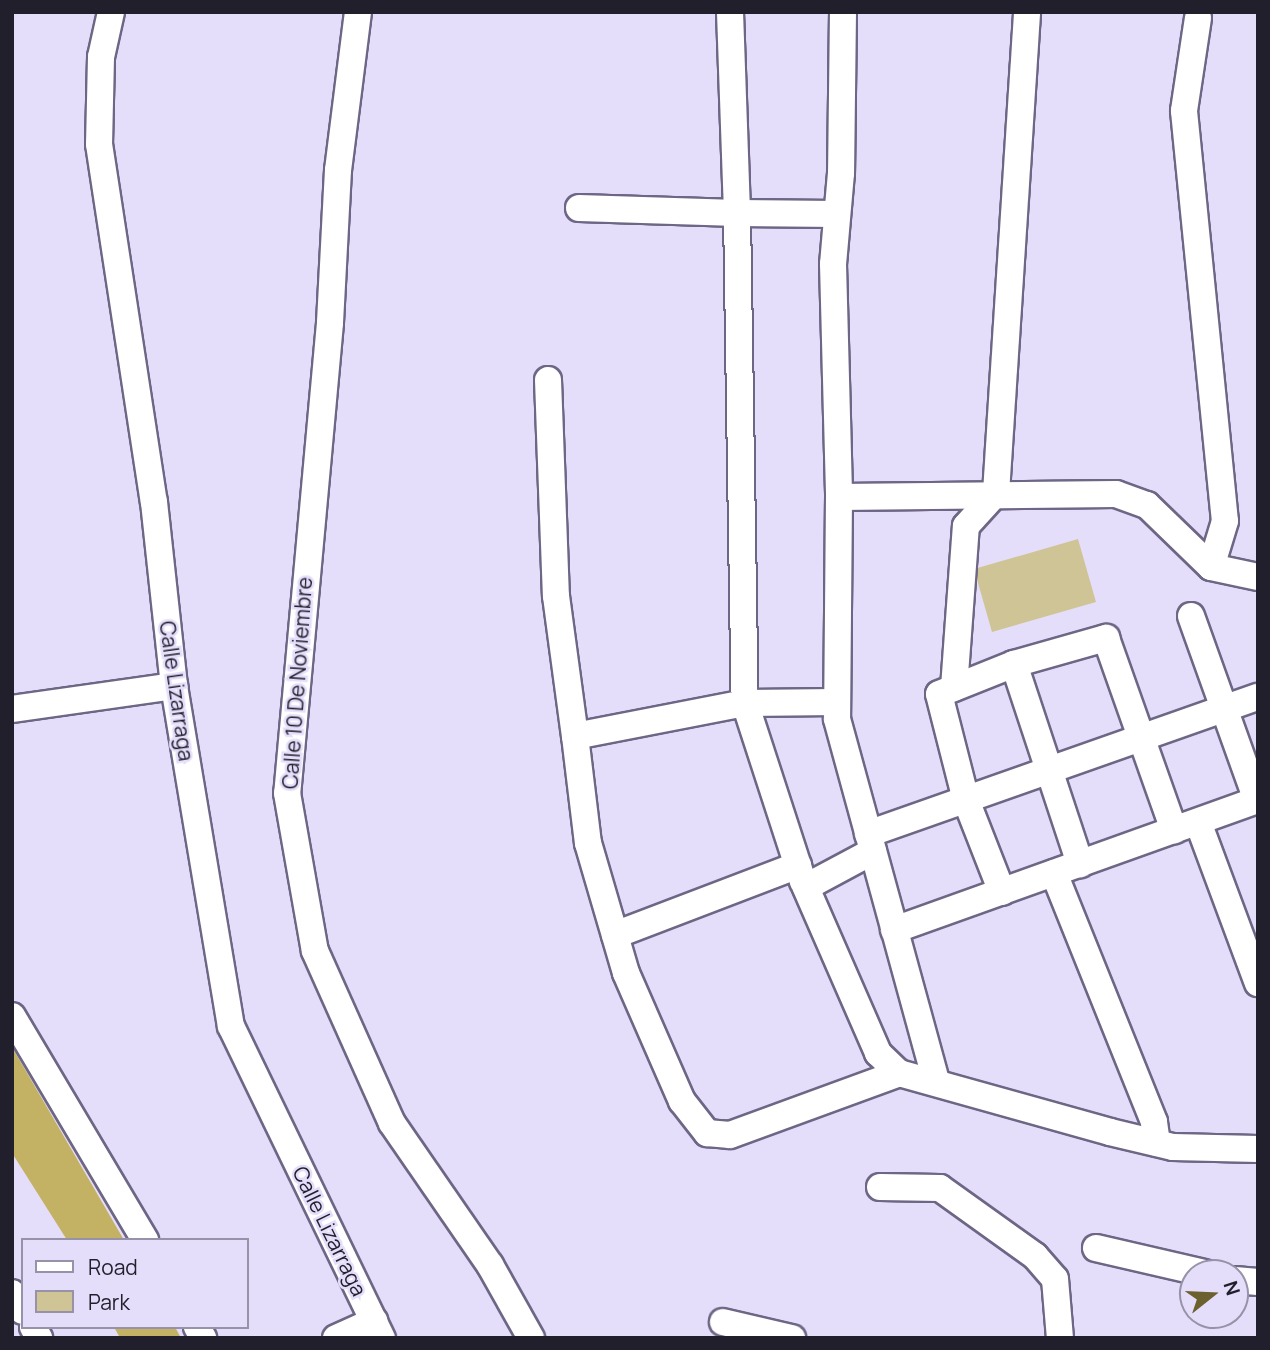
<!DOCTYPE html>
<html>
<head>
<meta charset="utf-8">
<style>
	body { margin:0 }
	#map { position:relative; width:1270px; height:1350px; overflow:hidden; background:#e5defb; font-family:Manrope,sans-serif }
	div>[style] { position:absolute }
	.green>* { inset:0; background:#cfc495 }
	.water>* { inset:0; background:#c4b264 }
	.roads { filter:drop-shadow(2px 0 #6e6685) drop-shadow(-2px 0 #6e6685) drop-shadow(0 2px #6e6685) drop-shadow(0 -2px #6e6685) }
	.street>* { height:26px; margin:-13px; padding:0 13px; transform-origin:13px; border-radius:13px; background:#fff }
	span { translate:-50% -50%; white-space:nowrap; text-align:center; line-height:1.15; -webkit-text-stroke:5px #e5defb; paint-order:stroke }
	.street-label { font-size:21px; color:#221f2c }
	.frame { position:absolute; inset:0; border:14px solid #221f2c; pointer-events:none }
	.legend { position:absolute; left:21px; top:1238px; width:228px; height:91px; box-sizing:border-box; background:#e5defb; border:2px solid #9792a8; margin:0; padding:9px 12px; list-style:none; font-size:21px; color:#221f2c }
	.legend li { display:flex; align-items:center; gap:14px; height:35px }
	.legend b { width:35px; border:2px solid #9792a8 }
	.north { position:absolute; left:1179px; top:1259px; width:70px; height:70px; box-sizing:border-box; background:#e5defb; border:2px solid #9792a8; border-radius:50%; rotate:72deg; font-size:19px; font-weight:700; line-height:28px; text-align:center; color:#221f2c }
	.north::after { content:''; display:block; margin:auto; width:24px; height:32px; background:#6c612e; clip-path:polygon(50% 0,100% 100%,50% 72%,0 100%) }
</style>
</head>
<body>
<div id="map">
	<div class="green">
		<div style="clip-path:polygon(1078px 539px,1096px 602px,992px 632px,974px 569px)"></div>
	</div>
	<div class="water">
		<div style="clip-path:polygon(12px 1047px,124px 1240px,67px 1240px,12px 1153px)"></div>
		<div style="clip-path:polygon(114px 1327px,175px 1327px,181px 1338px,120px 1338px)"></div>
	</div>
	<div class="roads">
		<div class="street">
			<div style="left:111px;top:12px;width:46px;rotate:102.5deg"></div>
			<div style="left:101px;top:57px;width:87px;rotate:91.3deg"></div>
			<div style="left:99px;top:144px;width:362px;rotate:81.3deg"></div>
			<div style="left:154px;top:502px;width:185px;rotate:83.8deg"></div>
			<div style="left:174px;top:686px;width:345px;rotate:80.5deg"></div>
			<div style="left:231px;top:1026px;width:347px;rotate:64.2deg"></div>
			<div style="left:358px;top:12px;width:159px;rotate:97.2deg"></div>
			<div style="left:338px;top:170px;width:153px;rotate:93deg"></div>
			<div style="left:330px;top:323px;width:472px;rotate:95.2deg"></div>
			<div style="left:287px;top:793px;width:160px;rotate:80deg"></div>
			<div style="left:315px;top:951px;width:188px;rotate:65.9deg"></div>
			<div style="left:392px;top:1123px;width:173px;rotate:55.4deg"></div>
			<div style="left:490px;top:1265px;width:84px;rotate:60.7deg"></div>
			<div style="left:730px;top:12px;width:201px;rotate:88deg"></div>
			<div style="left:737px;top:213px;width:100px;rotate:0.6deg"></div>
			<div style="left:843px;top:12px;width:161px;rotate:90.7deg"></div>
			<div style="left:841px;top:173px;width:91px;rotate:95deg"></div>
			<div style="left:833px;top:264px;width:233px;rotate:88.5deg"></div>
			<div style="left:839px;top:497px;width:222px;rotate:90.5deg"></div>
			<div style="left:837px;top:719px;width:376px;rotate:74.7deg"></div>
			<div style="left:1198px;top:18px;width:94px;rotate:98.6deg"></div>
			<div style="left:1184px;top:111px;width:412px;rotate:84.3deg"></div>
			<div style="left:1225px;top:521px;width:48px;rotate:106.9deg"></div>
			<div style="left:579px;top:208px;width:158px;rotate:1.8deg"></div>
			<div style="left:737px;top:213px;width:490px;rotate:89.1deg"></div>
			<div style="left:745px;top:703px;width:187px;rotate:72deg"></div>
			<div style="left:803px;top:881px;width:188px;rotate:66.4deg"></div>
			<div style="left:878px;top:1053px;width:29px;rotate:44deg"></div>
			<div style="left:899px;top:1073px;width:219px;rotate:15.6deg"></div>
			<div style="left:1110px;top:1132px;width:65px;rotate:13.4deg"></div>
			<div style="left:1173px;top:1147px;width:85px;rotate:1.3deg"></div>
			<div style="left:548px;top:380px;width:216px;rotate:87.9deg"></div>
			<div style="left:556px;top:596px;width:141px;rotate:82.3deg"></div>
			<div style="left:575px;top:736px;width:173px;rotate:-11deg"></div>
			<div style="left:745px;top:703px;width:92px;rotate:-0.6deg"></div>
			<div style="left:839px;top:497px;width:277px;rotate:-0.6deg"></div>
			<div style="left:1116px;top:494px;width:33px;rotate:20deg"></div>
			<div style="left:1147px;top:505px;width:89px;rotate:44.1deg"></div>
			<div style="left:1211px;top:567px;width:48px;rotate:12deg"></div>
			<div style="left:1191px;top:616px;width:195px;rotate:70.3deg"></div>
			<div style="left:1014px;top:664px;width:211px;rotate:71.7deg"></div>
			<div style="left:954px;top:688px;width:162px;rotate:-85.8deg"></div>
			<div style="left:966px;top:526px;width:45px;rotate:-47.7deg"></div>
			<div style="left:996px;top:493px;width:482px;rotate:-86.3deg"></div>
			<div style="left:12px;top:709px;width:164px;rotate:-8.1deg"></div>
			<div style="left:575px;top:736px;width:108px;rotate:83.1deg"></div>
			<div style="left:588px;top:843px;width:135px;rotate:73.7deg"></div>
			<div style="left:626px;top:973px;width:140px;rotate:66.4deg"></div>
			<div style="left:682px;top:1101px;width:41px;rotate:52deg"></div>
			<div style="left:707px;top:1133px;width:23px;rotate:5deg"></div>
			<div style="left:730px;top:1135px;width:180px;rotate:-20.1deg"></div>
			<div style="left:1198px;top:822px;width:172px;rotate:69.6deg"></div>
			<div style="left:868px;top:834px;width:413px;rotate:-19.4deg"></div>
			<div style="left:1054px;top:873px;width:268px;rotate:68.1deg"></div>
			<div style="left:1154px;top:1122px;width:21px;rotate:82deg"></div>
			<div style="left:806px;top:887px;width:76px;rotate:-28.2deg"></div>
			<div style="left:1002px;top:892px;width:99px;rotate:-111.4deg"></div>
			<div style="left:966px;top:800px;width:109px;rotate:-104.3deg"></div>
			<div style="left:939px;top:694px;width:81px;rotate:-21.8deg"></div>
			<div style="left:1014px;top:664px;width:96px;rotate:-15.8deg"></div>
			<div style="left:1106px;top:638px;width:204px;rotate:70.5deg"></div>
			<div style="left:894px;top:930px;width:387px;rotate:-19.7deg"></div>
			<div style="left:615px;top:935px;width:196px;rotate:-20.9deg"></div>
			<div style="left:12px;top:1016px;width:261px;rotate:59.3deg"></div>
			<div style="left:880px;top:1187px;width:60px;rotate:1deg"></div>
			<div style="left:940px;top:1188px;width:117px;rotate:35.6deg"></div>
			<div style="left:1035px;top:1256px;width:30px;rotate:49deg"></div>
			<div style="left:1055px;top:1279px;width:59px;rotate:85.2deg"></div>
			<div style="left:1096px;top:1248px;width:111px;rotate:13deg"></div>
			<div style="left:1235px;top:1280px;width:23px;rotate:5deg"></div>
			<div style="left:12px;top:1293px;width:21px;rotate:59deg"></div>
			<div style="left:723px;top:1322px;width:71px;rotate:13.1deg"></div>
			<div style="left:33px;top:1327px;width:13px;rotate:61deg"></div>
			<div style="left:197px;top:1327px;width:13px;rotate:61deg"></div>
			<div style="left:336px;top:1338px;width:42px;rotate:-24.1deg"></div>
		</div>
	</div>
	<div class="street-label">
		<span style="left:297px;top:683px;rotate:-86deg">Calle 10 De Noviembre</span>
		<span style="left:177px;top:691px;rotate:82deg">Calle Lizarraga</span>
		<span style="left:330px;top:1231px;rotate:64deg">Calle Lizarraga</span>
	</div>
	<div class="frame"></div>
	<ul class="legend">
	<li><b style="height:9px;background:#fff"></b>Road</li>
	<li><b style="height:19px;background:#cfc495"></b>Park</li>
	</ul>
	<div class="north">N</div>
</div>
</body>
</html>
